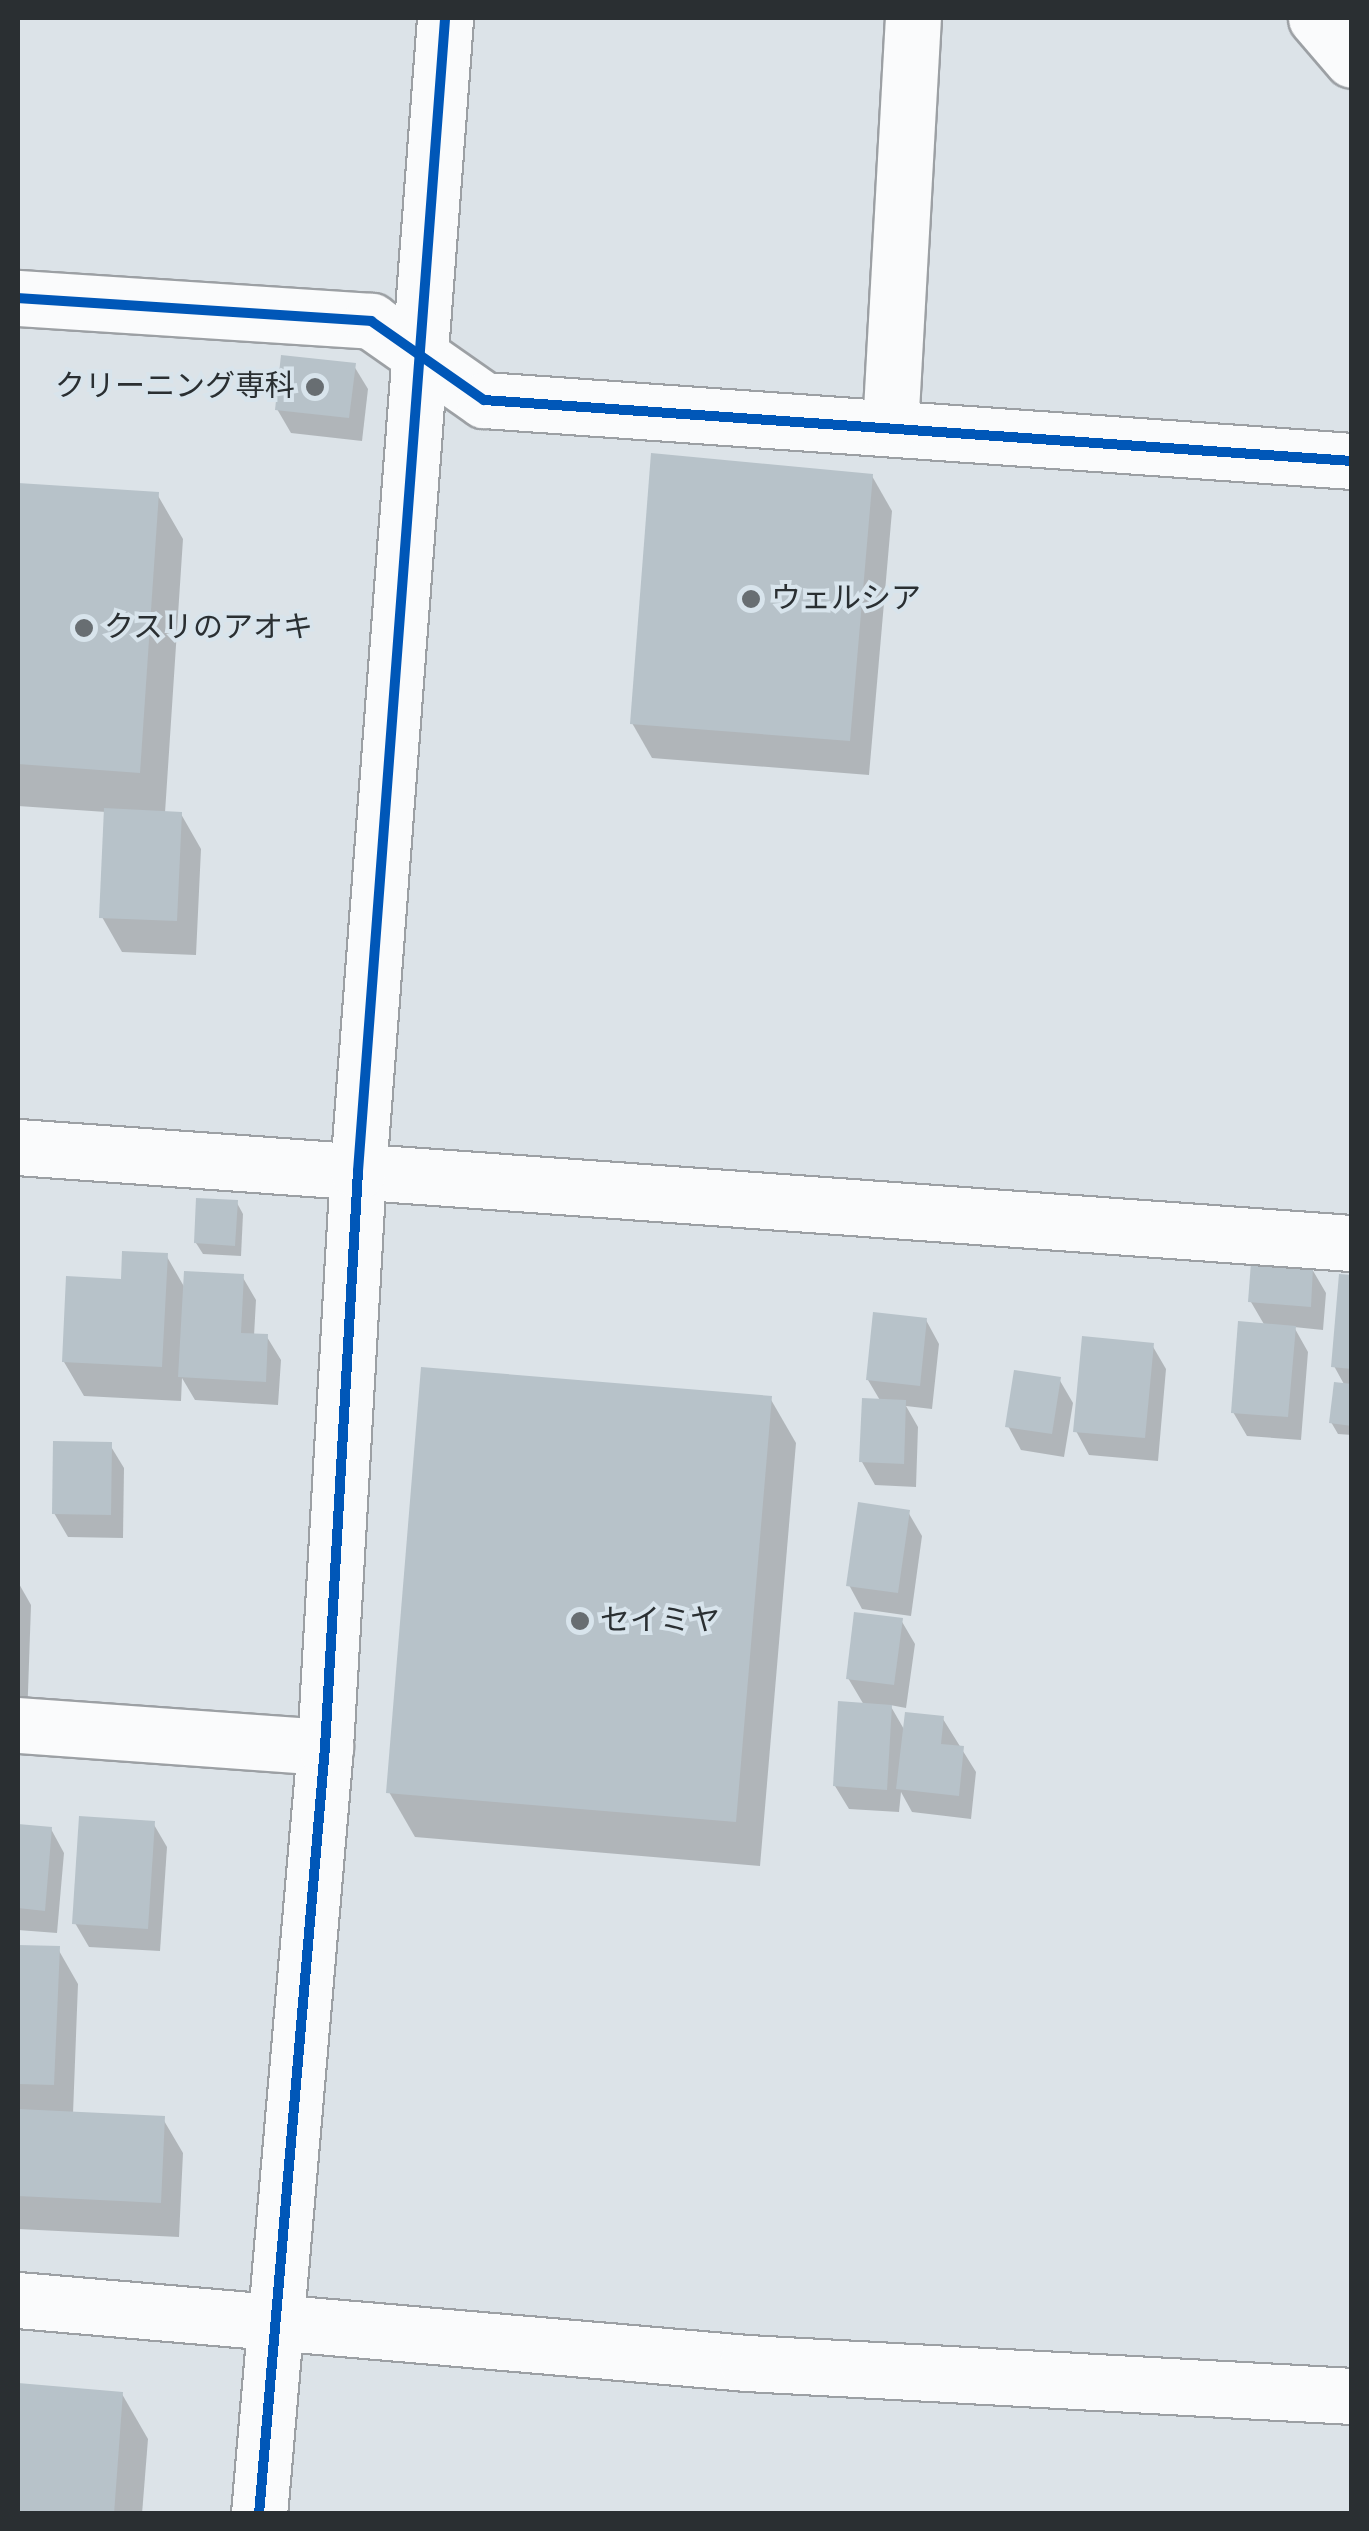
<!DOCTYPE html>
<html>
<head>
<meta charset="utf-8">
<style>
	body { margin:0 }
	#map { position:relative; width:1369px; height:2531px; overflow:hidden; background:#dce3e8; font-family:"Nunito Sans","Noto Sans JP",sans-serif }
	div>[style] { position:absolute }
	.shadow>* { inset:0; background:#0003 }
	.building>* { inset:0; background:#b7c2c9 }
	.roads { filter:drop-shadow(2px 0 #9ca0a4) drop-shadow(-2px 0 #9ca0a4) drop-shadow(0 2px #9ca0a4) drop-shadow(0 -2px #9ca0a4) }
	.minor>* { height:55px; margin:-27.5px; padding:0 27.5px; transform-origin:27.5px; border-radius:27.5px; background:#fafbfc }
	.cycleway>* { height:10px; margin:-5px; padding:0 5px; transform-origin:5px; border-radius:5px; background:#0057b8 }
	.dots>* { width:28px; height:28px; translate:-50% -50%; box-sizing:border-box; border:5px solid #d8e4ec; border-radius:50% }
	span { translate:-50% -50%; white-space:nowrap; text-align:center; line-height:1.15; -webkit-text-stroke:8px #d8e4ec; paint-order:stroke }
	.poi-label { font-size:30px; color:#2a2f32 }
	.right { translate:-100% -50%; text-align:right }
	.left { translate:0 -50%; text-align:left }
	.frame { position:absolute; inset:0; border:20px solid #2a2f32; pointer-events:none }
</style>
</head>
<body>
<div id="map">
	<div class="shadow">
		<div style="clip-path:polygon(354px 366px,368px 389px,362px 441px,291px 433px,277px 409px)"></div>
		<div style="clip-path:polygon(872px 476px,892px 511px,869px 775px,652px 758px,632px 723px)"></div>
		<div style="clip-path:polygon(18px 485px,157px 494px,183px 539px,165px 813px,181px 814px,201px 849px,196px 955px,122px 952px,102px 917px,106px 812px,18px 806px)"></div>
		<div style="clip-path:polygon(237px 1203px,243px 1214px,241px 1256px,203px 1254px,196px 1243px)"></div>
		<div style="clip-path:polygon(166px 1255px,186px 1290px,242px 1276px,256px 1300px,254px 1336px,267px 1337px,281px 1360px,278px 1405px,195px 1400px,182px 1378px,181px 1401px,84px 1396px,64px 1362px,123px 1282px)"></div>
		<div style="clip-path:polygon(1312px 1269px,1326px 1293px,1323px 1330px,1294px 1327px,1308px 1352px,1301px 1440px,1247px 1436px,1233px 1412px,1265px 1326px,1251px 1302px)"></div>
		<div style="clip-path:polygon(1352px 1277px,1352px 1435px,1338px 1434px,1331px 1422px,1345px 1386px,1334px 1366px)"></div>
		<div style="clip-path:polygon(926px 1320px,939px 1344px,932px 1409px,906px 1406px,918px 1427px,916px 1487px,875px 1485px,862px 1462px,881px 1402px,868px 1380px)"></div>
		<div style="clip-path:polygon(1152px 1345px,1166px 1369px,1158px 1461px,1089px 1455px,1076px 1431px)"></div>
		<div style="clip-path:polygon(1059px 1379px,1073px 1403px,1064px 1457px,1021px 1450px,1008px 1426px)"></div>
		<div style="clip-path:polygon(770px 1398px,796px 1443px,760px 1866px,415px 1837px,389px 1792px)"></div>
		<div style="clip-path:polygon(110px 1445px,124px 1468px,123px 1538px,68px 1537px,54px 1513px)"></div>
		<div style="clip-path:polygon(908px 1512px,922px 1536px,911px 1616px,862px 1609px,849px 1585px)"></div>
		<div style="clip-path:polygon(18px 1582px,31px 1605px,27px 1721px,18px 1721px)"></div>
		<div style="clip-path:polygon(901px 1620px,915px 1644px,906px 1708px,890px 1705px,905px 1731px,943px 1719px,976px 1772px,971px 1819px,912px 1812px,901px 1792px,899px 1812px,849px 1809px,835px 1786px,864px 1705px,848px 1678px)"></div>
		<div style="clip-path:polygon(153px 1823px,167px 1847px,160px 1951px,89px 1947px,75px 1923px)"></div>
		<div style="clip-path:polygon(18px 1826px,51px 1829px,64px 1853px,57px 1933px,18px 1930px)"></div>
		<div style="clip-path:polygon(18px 1947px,58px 1949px,78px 1984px,73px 2114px,163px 2119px,183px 2153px,179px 2237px,18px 2229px)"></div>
		<div style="clip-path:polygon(18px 2386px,122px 2394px,148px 2439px,142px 2514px,18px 2514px)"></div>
	</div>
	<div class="building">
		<div style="clip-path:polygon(281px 355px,356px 363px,349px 418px,275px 410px)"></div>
		<div style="clip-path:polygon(651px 453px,873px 474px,850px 741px,630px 724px)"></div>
		<div style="clip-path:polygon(18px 483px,159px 492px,140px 773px,18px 764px)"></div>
		<div style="clip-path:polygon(104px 808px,182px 812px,177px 921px,99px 918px)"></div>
		<div style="clip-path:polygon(196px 1198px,238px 1200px,235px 1246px,194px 1243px)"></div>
		<div style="clip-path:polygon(122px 1251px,168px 1253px,162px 1367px,62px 1362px,66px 1276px,121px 1279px)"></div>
		<div style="clip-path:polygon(1251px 1262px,1313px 1267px,1311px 1307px,1248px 1302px)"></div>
		<div style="clip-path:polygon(184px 1271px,244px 1274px,241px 1333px,268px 1334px,266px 1382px,178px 1377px)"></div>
		<div style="clip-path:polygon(1339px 1274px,1352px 1275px,1352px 1369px,1331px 1367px)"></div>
		<div style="clip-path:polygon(873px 1312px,927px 1318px,920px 1386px,866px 1380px)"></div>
		<div style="clip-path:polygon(1238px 1321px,1296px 1326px,1288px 1417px,1231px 1413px)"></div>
		<div style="clip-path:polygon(1082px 1336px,1154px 1343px,1145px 1438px,1073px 1432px)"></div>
		<div style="clip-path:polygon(421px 1367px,772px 1396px,736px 1822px,386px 1793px)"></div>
		<div style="clip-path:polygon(1014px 1370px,1061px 1377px,1052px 1434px,1005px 1427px)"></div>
		<div style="clip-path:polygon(1334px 1382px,1352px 1384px,1352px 1426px,1329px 1423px)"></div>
		<div style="clip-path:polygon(862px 1398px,906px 1400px,904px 1464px,859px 1462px)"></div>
		<div style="clip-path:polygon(53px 1441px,112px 1442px,111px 1515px,52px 1514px)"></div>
		<div style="clip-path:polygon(858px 1502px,910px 1510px,898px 1593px,846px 1586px)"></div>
		<div style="clip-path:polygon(854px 1612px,903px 1618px,894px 1685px,846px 1679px)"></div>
		<div style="clip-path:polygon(838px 1701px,892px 1705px,887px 1790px,833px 1786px)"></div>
		<div style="clip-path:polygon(905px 1712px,944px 1716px,941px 1744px,964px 1746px,959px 1796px,896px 1789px)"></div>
		<div style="clip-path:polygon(79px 1816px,155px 1821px,148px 1929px,72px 1924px)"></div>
		<div style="clip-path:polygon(18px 1824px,52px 1827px,45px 1911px,18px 1908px)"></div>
		<div style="clip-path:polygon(18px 1945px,60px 1946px,54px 2085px,18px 2084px)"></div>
		<div style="clip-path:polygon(18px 2109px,165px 2116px,161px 2203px,18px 2196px)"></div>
		<div style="clip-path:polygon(18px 2383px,123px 2392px,114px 2514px,18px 2514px)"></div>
	</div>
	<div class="roads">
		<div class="minor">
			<div style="left:1316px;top:18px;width:55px;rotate:49.4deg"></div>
			<div style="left:18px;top:298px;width:354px;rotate:3.7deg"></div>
			<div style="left:371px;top:321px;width:138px;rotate:35deg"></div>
			<div style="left:484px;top:400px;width:870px;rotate:4.02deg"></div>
			<div style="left:890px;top:428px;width:411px;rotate:-86.8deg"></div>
			<div style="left:18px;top:1147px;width:1337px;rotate:4.12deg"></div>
			<div style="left:18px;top:1725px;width:308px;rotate:4.1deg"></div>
			<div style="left:18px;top:2300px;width:732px;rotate:4.94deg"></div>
			<div style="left:747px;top:2363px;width:606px;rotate:3.12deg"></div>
			<div style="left:259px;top:2514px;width:770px;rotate:-85.08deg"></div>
			<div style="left:325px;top:1747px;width:577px;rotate:-86.72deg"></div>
			<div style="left:358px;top:1171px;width:1156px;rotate:-85.68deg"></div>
		</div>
	</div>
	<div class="cycleway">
		<div style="left:18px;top:298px;width:354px;rotate:3.7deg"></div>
		<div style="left:371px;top:321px;width:138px;rotate:35deg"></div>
		<div style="left:484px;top:400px;width:870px;rotate:4.02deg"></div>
		<div style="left:259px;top:2514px;width:770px;rotate:-85.08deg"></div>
		<div style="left:325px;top:1747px;width:577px;rotate:-86.72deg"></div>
		<div style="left:358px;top:1171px;width:1156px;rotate:-85.68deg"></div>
	</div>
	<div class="dots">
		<div style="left:315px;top:387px;background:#686e72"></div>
		<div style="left:751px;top:599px;background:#686e72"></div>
		<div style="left:84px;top:628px;background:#686e72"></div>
		<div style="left:580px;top:1621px;background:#686e72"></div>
	</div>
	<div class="poi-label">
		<span class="right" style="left:295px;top:387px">クリーニング専科</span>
		<span class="left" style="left:771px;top:599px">ウェルシア</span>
		<span class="left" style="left:104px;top:628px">クスリのアオキ</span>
		<span class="left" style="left:600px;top:1621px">セイミヤ</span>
	</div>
	<div class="frame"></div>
</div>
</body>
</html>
